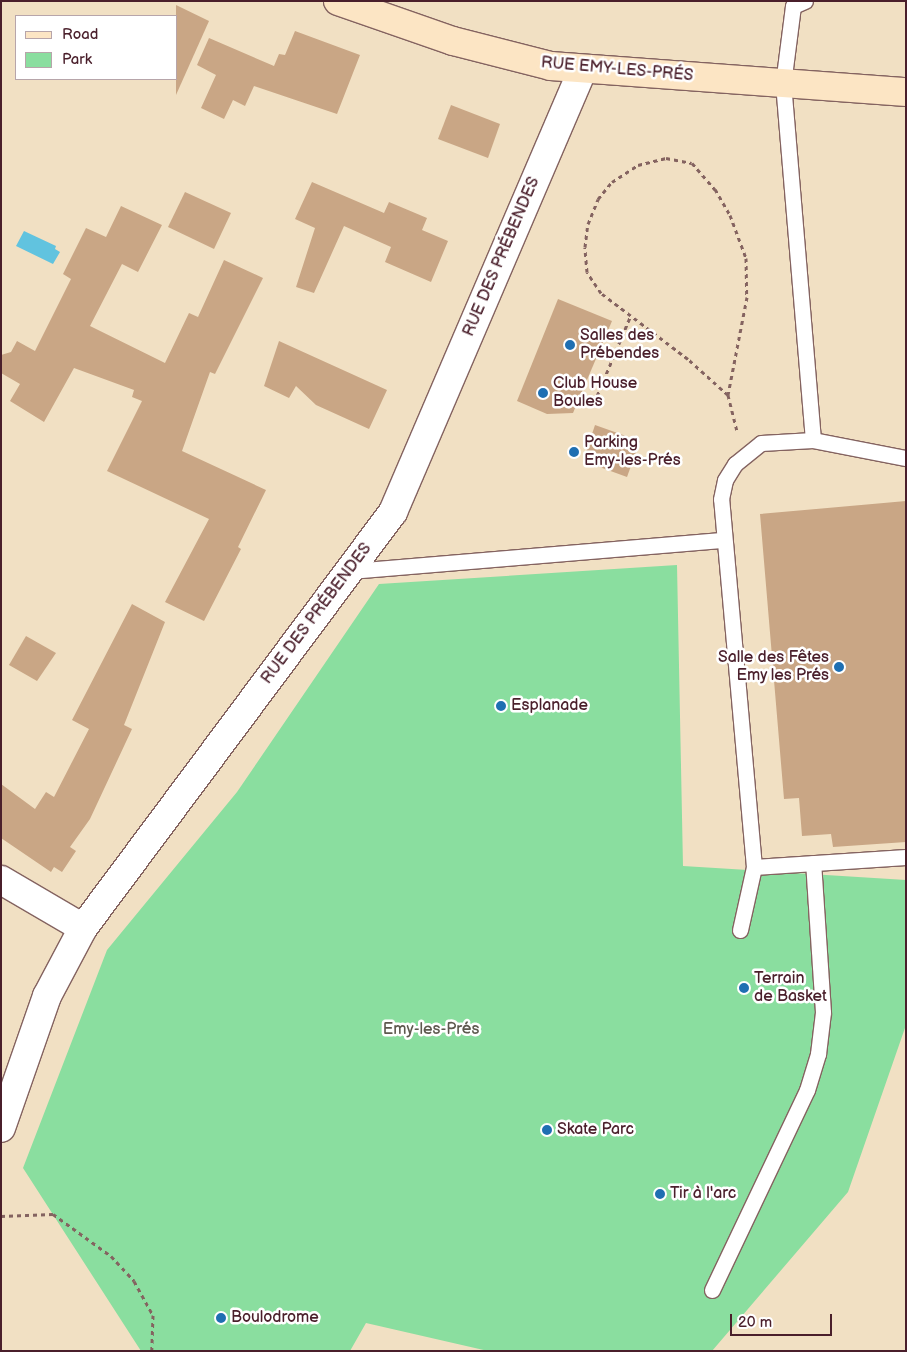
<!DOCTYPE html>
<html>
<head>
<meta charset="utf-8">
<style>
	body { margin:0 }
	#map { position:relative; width:907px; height:1352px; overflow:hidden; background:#f1e0c3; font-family:"Balsamiq Sans",sans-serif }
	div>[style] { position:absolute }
	.green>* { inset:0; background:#8ade9f }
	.water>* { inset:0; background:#61c3df }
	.building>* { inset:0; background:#c9a685 }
	.path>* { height:3px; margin-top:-1.5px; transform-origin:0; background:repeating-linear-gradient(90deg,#846360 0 4px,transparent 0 8px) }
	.roads { filter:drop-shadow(1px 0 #846360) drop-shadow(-1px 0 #846360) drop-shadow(0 1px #846360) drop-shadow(0 -1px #846360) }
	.lane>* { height:15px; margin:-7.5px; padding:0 7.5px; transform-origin:7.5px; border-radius:7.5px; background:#fff }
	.street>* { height:28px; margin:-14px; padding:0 14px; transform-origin:14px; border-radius:14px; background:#fff }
	.secondary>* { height:28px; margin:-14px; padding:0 14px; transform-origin:14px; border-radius:14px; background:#fce5c4 }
	.dots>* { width:14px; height:14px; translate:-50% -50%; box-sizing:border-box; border:2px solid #fff; border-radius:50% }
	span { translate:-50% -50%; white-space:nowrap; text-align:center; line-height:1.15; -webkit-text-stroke:5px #fff; paint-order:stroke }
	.street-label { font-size:16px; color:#4a1f2b }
	.poi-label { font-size:16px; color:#4a1f2b }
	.left { translate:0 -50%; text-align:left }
	.right { translate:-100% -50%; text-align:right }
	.park-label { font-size:16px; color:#5d584e }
	.frame { position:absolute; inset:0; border:2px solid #4a1f2b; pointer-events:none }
	.legend { position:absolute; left:15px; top:15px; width:162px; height:65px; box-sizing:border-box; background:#fff; border:1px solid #b7a5aa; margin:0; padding:6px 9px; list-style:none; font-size:15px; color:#4a1f2b }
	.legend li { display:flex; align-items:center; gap:10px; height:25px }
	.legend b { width:25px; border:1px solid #b7a5aa }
	.scale { position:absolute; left:730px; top:1314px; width:102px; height:22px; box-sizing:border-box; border:2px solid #4a1f2b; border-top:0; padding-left:6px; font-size:15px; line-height:18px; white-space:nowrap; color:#4a1f2b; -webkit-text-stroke:4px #fff; paint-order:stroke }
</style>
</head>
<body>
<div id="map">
	<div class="green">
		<div style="clip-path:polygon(677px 565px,683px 866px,906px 880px,906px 1025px,848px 1192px,712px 1351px,488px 1351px,366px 1323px,350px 1351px,141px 1351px,23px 1168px,107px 950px,237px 792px,379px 584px)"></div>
	</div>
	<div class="water">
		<div style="clip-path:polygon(24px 231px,56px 246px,55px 249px,60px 252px,53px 264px,16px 246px)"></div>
	</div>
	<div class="building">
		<div style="clip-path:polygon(176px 5px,209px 21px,176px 95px)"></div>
		<div style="clip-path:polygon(295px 31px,360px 55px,337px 114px,254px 86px,245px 106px,233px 100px,224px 119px,201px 108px,216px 75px,197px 65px,209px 38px,274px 66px,279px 54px,285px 55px)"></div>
		<div style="clip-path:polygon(451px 105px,500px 124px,488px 158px,438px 139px)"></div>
		<div style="clip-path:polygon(312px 182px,384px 213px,389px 202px,427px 218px,422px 230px,448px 241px,431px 282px,385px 262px,391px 247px,344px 226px,314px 293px,296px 287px,315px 228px,295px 219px)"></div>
		<div style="clip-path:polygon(185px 192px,231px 213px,214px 249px,168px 227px)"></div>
		<div style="clip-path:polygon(121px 206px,162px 225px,138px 272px,122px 264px,90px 326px,165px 363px,189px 313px,198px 317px,224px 260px,263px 278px,215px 374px,210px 372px,182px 451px,266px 490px,238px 547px,241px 549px,204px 621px,165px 602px,209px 519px,107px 471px,142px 401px,132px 397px,134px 390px,74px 368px,44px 422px,10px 401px,20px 384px,1px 373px,1px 355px,11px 352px,17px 341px,35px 351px,71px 279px,63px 274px,86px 228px,106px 237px)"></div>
		<div style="clip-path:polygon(558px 299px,612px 321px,573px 413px,547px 414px,517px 401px)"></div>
		<div style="clip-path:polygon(279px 341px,387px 390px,369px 429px,316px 405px,296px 386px,289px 398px,264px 386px)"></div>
		<div style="clip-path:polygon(595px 425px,640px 441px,627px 477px,583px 461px)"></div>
		<div style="clip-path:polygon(906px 501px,906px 842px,833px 847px,831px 834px,802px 836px,799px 798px,784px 799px,760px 514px)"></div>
		<div style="clip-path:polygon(132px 604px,165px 622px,124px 725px,132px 729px,90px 819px,70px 847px,76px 851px,62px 872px,54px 867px,51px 872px,1px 838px,1px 784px,35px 809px,46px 792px,54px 797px,89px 729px,72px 720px)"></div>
		<div style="clip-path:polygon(26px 636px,56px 653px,37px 681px,9px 665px)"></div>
	</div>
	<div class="path">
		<div style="left:728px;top:395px;width:54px;rotate:-138deg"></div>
		<div style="left:688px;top:359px;width:109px;rotate:-142.8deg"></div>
		<div style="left:601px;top:293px;width:25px;rotate:-124deg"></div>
		<div style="left:587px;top:272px;width:25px;rotate:-95deg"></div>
		<div style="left:585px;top:247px;width:23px;rotate:-83deg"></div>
		<div style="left:588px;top:224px;width:27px;rotate:-68deg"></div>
		<div style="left:598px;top:199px;width:22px;rotate:-51deg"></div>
		<div style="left:612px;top:182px;width:31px;rotate:-33deg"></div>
		<div style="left:638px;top:165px;width:29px;rotate:-14deg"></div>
		<div style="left:666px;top:158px;width:26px;rotate:11deg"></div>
		<div style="left:692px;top:163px;width:35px;rotate:49deg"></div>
		<div style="left:715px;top:189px;width:30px;rotate:60deg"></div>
		<div style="left:730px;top:215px;width:46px;rotate:69.6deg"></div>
		<div style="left:746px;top:258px;width:39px;rotate:89deg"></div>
		<div style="left:747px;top:297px;width:100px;rotate:101deg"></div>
		<div style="left:728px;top:395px;width:36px;rotate:76deg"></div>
		<div style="left:594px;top:403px;width:95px;rotate:-67.2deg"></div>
		<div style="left:1px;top:1216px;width:52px;rotate:-2.2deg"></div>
		<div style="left:53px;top:1214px;width:72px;rotate:35.9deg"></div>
		<div style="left:111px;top:1256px;width:34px;rotate:47deg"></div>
		<div style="left:134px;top:1281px;width:39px;rotate:61deg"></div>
		<div style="left:153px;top:1315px;width:36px;rotate:92deg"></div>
	</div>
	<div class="roads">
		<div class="lane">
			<div style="left:813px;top:440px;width:95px;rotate:11deg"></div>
			<div style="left:351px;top:571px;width:373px;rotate:-4.8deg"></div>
			<div style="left:754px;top:867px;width:152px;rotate:-3.8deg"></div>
			<div style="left:740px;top:930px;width:65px;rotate:-77.5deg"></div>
			<div style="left:754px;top:867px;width:369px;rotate:-95.1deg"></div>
			<div style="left:721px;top:499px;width:19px;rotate:-78deg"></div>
			<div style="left:725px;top:480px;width:19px;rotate:-58deg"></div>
			<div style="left:735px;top:464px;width:33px;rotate:-39deg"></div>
			<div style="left:761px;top:443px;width:52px;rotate:-3.3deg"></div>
			<div style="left:813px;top:440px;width:357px;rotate:-94.8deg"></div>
			<div style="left:783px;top:84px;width:79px;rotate:-82.7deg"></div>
			<div style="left:793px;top:6px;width:13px;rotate:-23deg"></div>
			<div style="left:712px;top:1290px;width:221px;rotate:-64.6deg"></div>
			<div style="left:807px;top:1090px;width:38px;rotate:-73deg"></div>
			<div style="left:818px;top:1054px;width:42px;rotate:-83.2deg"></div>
			<div style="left:823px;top:1012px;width:149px;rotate:-93.8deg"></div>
		</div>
		<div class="street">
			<div style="left:1px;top:880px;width:95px;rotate:30.3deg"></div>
			<div style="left:1px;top:1128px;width:140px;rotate:-70.8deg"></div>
			<div style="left:47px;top:996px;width:77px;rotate:-62.1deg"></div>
			<div style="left:83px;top:928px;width:519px;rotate:-53.31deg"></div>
			<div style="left:393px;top:512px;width:481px;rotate:-66.8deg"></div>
		</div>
		<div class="secondary">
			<div style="left:338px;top:1px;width:122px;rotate:19.2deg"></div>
			<div style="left:453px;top:41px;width:101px;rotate:14.3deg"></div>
			<div style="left:551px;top:66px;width:356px;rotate:4.2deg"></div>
		</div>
	</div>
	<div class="dots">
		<div style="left:570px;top:345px;background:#1f6fb2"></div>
		<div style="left:543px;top:393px;background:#1f6fb2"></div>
		<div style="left:574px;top:452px;background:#1f6fb2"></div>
		<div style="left:839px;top:667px;background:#1f6fb2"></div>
		<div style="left:501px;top:706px;background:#1f6fb2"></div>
		<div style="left:744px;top:988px;background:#1f6fb2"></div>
		<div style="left:547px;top:1130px;background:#1f6fb2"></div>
		<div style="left:660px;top:1194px;background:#1f6fb2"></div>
		<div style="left:221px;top:1318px;background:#1f6fb2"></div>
	</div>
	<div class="street-label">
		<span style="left:617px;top:70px;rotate:5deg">RUE EMY-LES-PRÉS</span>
		<span style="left:502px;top:257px;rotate:-67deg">RUE DES PRÉBENDES</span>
		<span style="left:317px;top:614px;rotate:-53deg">RUE DES PRÉBENDES</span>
	</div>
	<div class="poi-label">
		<span class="left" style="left:580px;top:345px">Salles des<br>Prébendes</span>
		<span class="left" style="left:553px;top:393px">Club House<br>Boules</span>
		<span class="left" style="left:584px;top:452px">Parking<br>Emy-les-Prés</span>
		<span class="right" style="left:829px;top:667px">Salle des Fêtes<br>Emy les Prés</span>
		<span class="left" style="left:511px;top:706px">Esplanade</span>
		<span class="left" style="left:754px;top:988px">Terrain<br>de Basket</span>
		<span class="left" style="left:557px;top:1130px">Skate Parc</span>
		<span class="left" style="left:670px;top:1194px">Tir à l'arc</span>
		<span class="left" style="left:231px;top:1318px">Boulodrome</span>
	</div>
	<div class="park-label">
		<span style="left:431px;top:1030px">Emy-les-Prés</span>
	</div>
	<div class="frame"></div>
	<ul class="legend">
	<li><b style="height:6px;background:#fce5c4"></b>Road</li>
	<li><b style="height:14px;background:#8ade9f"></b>Park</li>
	</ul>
	<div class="scale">20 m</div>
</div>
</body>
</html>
